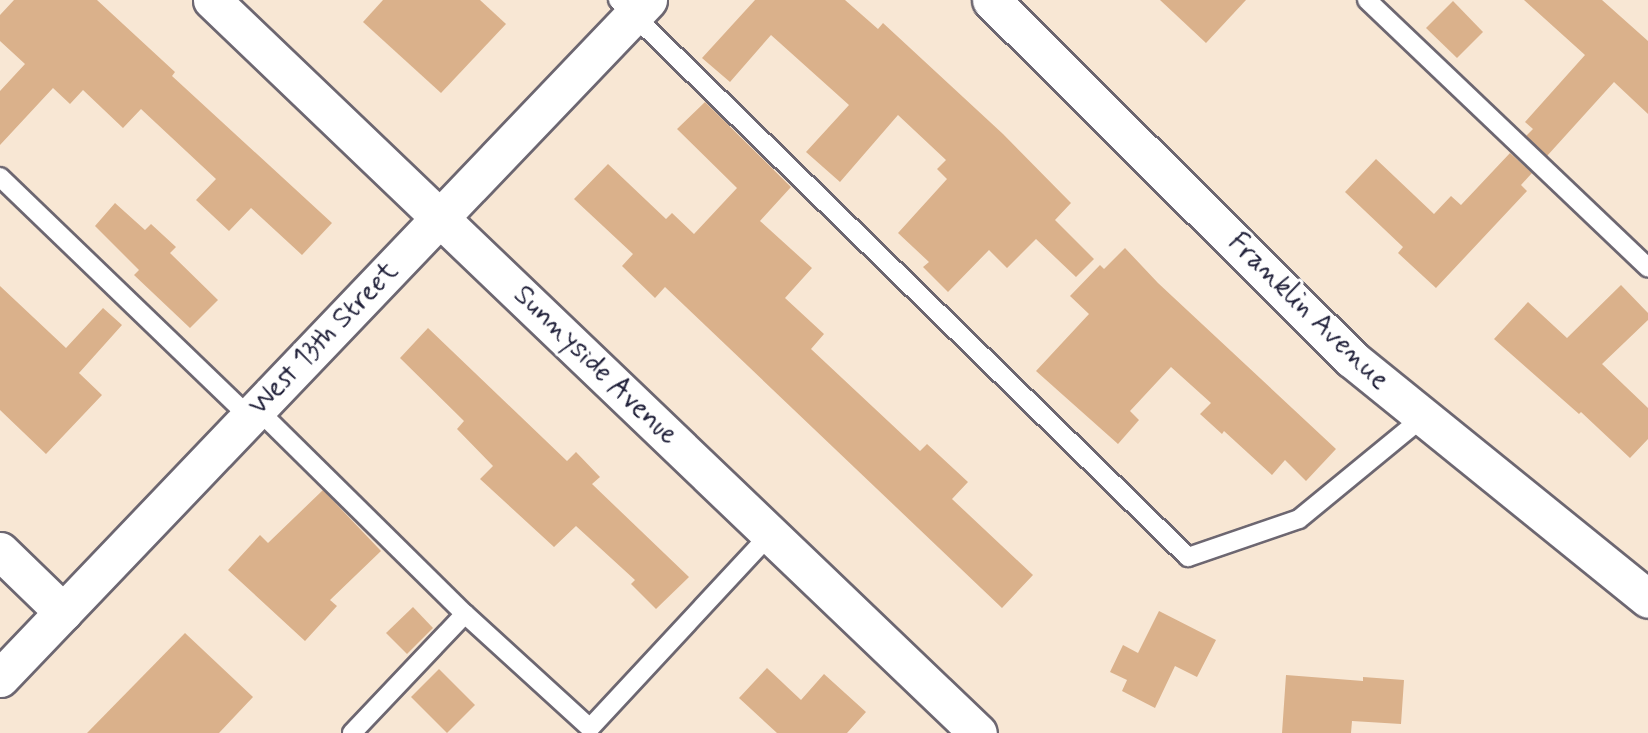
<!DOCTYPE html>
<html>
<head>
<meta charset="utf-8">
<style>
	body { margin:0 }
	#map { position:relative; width:1648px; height:733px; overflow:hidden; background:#f8e7d4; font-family:Mynerve,sans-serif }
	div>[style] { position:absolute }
	.building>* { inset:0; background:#dab18b }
	.roads { filter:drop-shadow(2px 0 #6d6771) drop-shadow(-2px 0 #6d6771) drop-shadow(0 2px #6d6771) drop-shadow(0 -2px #6d6771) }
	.service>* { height:18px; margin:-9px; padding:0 9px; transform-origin:9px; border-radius:9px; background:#fff }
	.minor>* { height:37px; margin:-18.5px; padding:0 18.5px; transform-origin:18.5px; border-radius:18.5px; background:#fff }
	span { translate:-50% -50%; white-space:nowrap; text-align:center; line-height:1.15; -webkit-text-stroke:6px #fff; paint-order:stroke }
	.street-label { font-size:28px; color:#22223b }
</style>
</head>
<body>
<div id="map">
	<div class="building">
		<div style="clip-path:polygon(14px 0,97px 0,175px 72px,172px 76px,332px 223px,302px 255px,251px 208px,229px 231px,196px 200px,216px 179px,141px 109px,123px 128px,83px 90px,70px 104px,53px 88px,0 145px,0 91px,25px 64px,0 41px,0 15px)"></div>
		<div style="clip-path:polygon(383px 0,480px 0,506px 24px,441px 93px,363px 22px)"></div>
		<div style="clip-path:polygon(755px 0,845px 0,878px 29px,883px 23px,1003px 134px,1071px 203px,1055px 220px,1094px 259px,1076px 277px,1036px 239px,1007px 268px,989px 250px,948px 292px,923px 267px,929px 262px,898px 233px,947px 179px,937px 169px,946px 160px,898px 115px,840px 182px,806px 152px,849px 105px,771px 35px,730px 82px,702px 58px)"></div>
		<div style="clip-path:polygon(1160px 0,1246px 0,1206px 43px)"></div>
		<div style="clip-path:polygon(1524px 0,1602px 0,1648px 41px,1648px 114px,1614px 82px,1547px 156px,1526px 136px,1533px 129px,1525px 122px,1585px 55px)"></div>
		<div style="clip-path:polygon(1453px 1px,1483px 32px,1457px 58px,1426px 28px)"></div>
		<div style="clip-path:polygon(705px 102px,791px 187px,760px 221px,812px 268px,785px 298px,824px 334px,811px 349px,920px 451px,927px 444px,968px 482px,952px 499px,1033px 575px,1002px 608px,665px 287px,655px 298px,622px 266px,633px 254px,574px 199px,608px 164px,666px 219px,672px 213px,694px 234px,737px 188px,677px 129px)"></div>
		<div style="clip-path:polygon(1510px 153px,1532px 173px,1521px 185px,1527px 191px,1436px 288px,1398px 253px,1403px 247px,1345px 192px,1376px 159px,1434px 214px,1451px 196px,1461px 205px)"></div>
		<div style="clip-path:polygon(115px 203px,145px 230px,151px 224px,176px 247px,170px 253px,218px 300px,190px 328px,134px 275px,139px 270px,95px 226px)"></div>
		<div style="clip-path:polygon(1125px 248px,1158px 283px,1336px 449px,1306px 481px,1285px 460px,1272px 475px,1224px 431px,1222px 434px,1200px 414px,1211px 403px,1171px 367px,1130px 411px,1139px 420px,1118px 444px,1036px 371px,1089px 314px,1070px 296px,1100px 265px,1104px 269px)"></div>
		<div style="clip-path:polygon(1621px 285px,1648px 313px,1648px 320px,1602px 364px,1648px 408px,1648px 439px,1630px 458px,1581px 412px,1579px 414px,1494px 339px,1528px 302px,1567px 338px)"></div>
		<div style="clip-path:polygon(0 286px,66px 348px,103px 308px,122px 325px,79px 373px,102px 395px,46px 454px,0 410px)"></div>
		<div style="clip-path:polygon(428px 328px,567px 461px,576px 452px,600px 477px,592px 484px,689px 577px,656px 609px,631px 584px,635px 580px,576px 526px,554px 547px,480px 479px,493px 466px,457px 429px,464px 421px,400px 358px)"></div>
		<div style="clip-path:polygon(323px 490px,381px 551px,330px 600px,337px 606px,305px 641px,228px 570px,260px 535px,268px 543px)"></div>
		<div style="clip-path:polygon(413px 607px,433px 628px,407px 654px,386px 633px)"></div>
		<div style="clip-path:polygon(1159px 611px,1216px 640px,1197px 677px,1175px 666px,1155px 708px,1122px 691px,1127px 680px,1110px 672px,1123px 645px,1138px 653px)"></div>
		<div style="clip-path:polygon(185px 633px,253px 697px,219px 733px,87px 733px)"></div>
		<div style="clip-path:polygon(767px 668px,801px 700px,824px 674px,866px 712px,847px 733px,777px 733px,739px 698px)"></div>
		<div style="clip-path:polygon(439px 669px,475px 705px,447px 733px,411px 697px)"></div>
		<div style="clip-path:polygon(1286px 675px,1363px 681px,1363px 677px,1404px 680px,1401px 724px,1352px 721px,1351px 733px,1282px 733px)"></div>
	</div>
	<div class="roads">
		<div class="service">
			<div style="left:618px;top:0;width:797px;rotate:44.34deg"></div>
			<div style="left:1188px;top:557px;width:117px;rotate:-18.9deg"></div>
			<div style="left:1299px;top:519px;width:161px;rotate:-39.4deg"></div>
			<div style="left:1367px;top:0;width:388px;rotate:43.6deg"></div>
			<div style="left:0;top:177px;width:346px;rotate:43.9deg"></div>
			<div style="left:257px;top:409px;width:292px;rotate:44.6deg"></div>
			<div style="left:465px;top:614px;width:169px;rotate:42.4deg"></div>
			<div style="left:590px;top:728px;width:265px;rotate:-47.1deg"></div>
			<div style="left:352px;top:733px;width:164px;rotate:-46.5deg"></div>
		</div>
		<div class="minor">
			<div style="left:212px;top:0;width:1060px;rotate:43.74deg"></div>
			<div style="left:991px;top:0;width:509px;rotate:44.84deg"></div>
			<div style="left:1352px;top:359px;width:381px;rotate:39deg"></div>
			<div style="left:0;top:551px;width:88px;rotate:44.1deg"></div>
			<div style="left:0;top:678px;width:938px;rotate:-46.3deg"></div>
		</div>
	</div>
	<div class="street-label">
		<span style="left:1308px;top:312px;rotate:44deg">Franklin Avenue</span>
		<span style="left:324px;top:339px;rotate:-46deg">West 13th Street</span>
		<span style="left:595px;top:366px;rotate:44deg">Sunnyside Avenue</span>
	</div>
</div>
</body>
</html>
